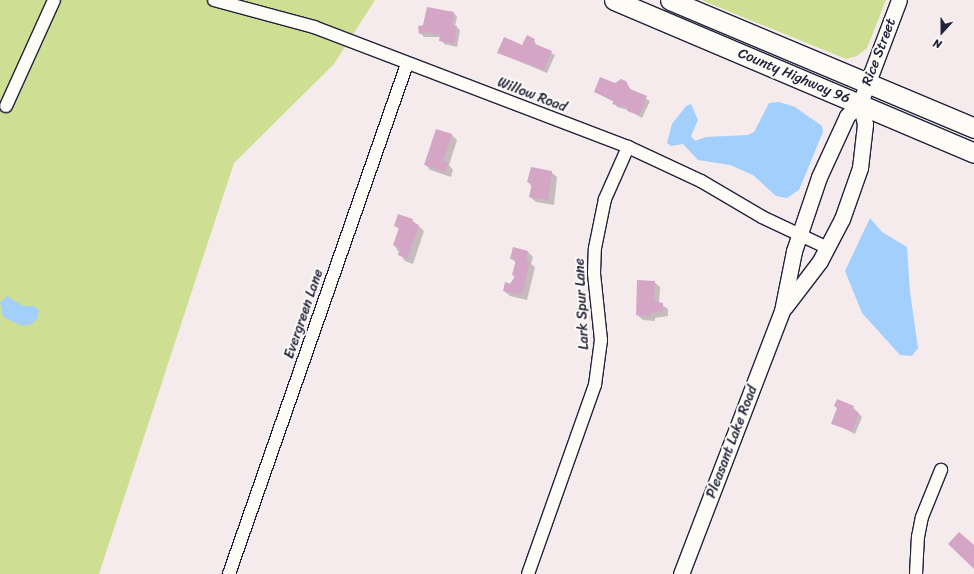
<!DOCTYPE html>
<html>
<head>
<meta charset="utf-8">
<style>
	body { margin:0 }
	#map { position:relative; width:974px; height:574px; overflow:hidden; background:#f5ebed; font-family:Sriracha,sans-serif }
	div>[style] { position:absolute }
	.green>* { inset:0; background:#cedf93 }
	.water>* { inset:0; background:#a3cffd }
	.shadow>* { inset:0; background:#0003 }
	.building>* { inset:0; background:#d5a5c6 }
	.roads { filter:drop-shadow(1px 0 #22223b) drop-shadow(-1px 0 #22223b) drop-shadow(0 1px #22223b) drop-shadow(0 -1px #22223b) }
	.minor>* { height:12px; margin:-6px; padding:0 6px; transform-origin:6px; border-radius:6px; background:#fdfcf7 }
	.tertiary>* { height:15px; margin:-7.5px; padding:0 7.5px; transform-origin:7.5px; border-radius:7.5px; background:#fdfcf7 }
	.primary>* { height:19px; margin:-9.5px; padding:0 9.5px; transform-origin:9.5px; border-radius:9.5px; background:#fdfcf7 }
	span { translate:-50% -50%; white-space:nowrap; text-align:center; line-height:1.15; -webkit-text-stroke:4px #fdfcf7; paint-order:stroke }
	.street-label { font-size:14px; color:#22223b }
	.north { position:absolute; left:922px; top:12px; width:40px; height:40px; -webkit-text-stroke:3px #fdfcf7; paint-order:stroke; rotate:201deg; font-size:11px; font-weight:700; line-height:16px; text-align:center; color:#22223b }
	.north::after { content:''; display:block; margin:auto; width:14px; height:18px; background:#22223b; clip-path:polygon(50% 0,100% 100%,50% 72%,0 100%) }
</style>
</head>
<body>
<div id="map">
	<div class="green">
		<div style="clip-path:polygon(0 0,375px 0,334px 64px,234px 163px,99px 574px,0 574px)"></div>
		<div style="clip-path:polygon(701px 0,886px 0,867px 48px,857px 56px,846px 59px)"></div>
	</div>
	<div class="water">
		<div style="clip-path:polygon(779px 102px,795px 107px,822px 126px,823px 132px,799px 190px,787px 198px,776px 196px,753px 175px,730px 165px,698px 160px,683px 144px,671px 146px,667px 143px,672px 124px,686px 106px,691px 104px,698px 120px,691px 136px,695px 141px,706px 137px,748px 135px,754px 132px,769px 103px)"></div>
		<div style="clip-path:polygon(870px 218px,882px 232px,907px 247px,910px 292px,918px 348px,912px 356px,900px 355px,862px 313px,845px 271px)"></div>
		<div style="clip-path:polygon(7px 296px,23px 306px,34px 306px,39px 310px,37px 319px,32px 324px,22px 326px,3px 317px,0 303px)"></div>
	</div>
	<div class="shadow">
		<div style="clip-path:polygon(454px 13px,457px 17px,455px 26px,460px 30px,457px 47px,444px 44px,441px 37px,424px 37px,420px 33px)"></div>
		<div style="clip-path:polygon(534px 40px,537px 46px,555px 55px,547px 73px,499px 53px,523px 46px)"></div>
		<div style="clip-path:polygon(625px 82px,632px 91px,650px 101px,642px 118px,628px 110px,617px 107px,614px 102px,595px 92px)"></div>
		<div style="clip-path:polygon(437px 130px,452px 135px,457px 140px,449px 165px,453px 170px,451px 177px,430px 170px,425px 164px)"></div>
		<div style="clip-path:polygon(551px 172px,557px 177px,554px 205px,536px 202px,530px 197px,532px 187px,528px 182px)"></div>
		<div style="clip-path:polygon(412px 220px,424px 231px,413px 264px,405px 261px,394px 245px,400px 230px,395px 225px)"></div>
		<div style="clip-path:polygon(528px 252px,533px 257px,531px 264px,535px 267px,527px 300px,510px 296px,504px 291px,515px 277px,513px 275px,516px 263px,511px 258px)"></div>
		<div style="clip-path:polygon(654px 282px,660px 287px,659px 303px,668px 309px,668px 316px,655px 318px,655px 321px,643px 320px,637px 315px)"></div>
		<div style="clip-path:polygon(853px 407px,862px 417px,855px 434px,833px 423px)"></div>
	</div>
	<div class="building">
		<div style="clip-path:polygon(427px 7px,454px 12px,452px 25px,457px 26px,454px 44px,439px 41px,440px 35px,427px 32px,419px 34px,418px 26px,423px 25px)"></div>
		<div style="clip-path:polygon(527px 35px,535px 39px,533px 43px,552px 51px,544px 70px,497px 53px,504px 37px,522px 45px)"></div>
		<div style="clip-path:polygon(600px 77px,615px 83px,621px 79px,626px 81px,630px 89px,647px 96px,639px 115px,627px 111px,628px 108px,612px 104px,614px 101px,594px 92px)"></div>
		<div style="clip-path:polygon(436px 129px,452px 134px,443px 161px,448px 163px,445px 172px,424px 165px)"></div>
		<div style="clip-path:polygon(531px 167px,552px 171px,548px 200px,529px 197px,532px 183px,527px 182px)"></div>
		<div style="clip-path:polygon(398px 214px,413px 219px,412px 222px,419px 225px,407px 259px,398px 255px,400px 248px,393px 245px,399px 228px,394px 226px)"></div>
		<div style="clip-path:polygon(513px 247px,528px 251px,526px 260px,530px 261px,522px 295px,503px 291px,505px 282px,511px 284px,515px 276px,512px 275px,516px 260px,510px 259px)"></div>
		<div style="clip-path:polygon(637px 280px,655px 281px,654px 301px,663px 303px,663px 311px,650px 313px,650px 316px,636px 315px)"></div>
		<div style="clip-path:polygon(837px 399px,854px 406px,852px 410px,859px 413px,852px 431px,831px 424px,837px 408px,834px 406px)"></div>
		<div style="clip-path:polygon(959px 532px,974px 545px,974px 569px,948px 544px)"></div>
	</div>
	<div class="roads">
		<div class="minor">
			<div style="left:214px;top:0;width:104px;rotate:15.1deg"></div>
			<div style="left:314px;top:27px;width:336px;rotate:20.9deg"></div>
			<div style="left:628px;top:147px;width:81px;rotate:25deg"></div>
			<div style="left:701px;top:181px;width:71px;rotate:30.5deg"></div>
			<div style="left:762px;top:217px;width:73px;rotate:25.2deg"></div>
			<div style="left:6px;top:106px;width:116px;rotate:-65.6deg"></div>
			<div style="left:229px;top:574px;width:540px;rotate:-70.76deg"></div>
			<div style="left:528px;top:574px;width:201px;rotate:-70.5deg"></div>
			<div style="left:595px;top:385px;width:45px;rotate:-82.4deg"></div>
			<div style="left:601px;top:340px;width:67px;rotate:-96deg"></div>
			<div style="left:594px;top:273px;width:25px;rotate:-88deg"></div>
			<div style="left:595px;top:248px;width:50px;rotate:-78.5deg"></div>
			<div style="left:605px;top:199px;width:57px;rotate:-66.1deg"></div>
			<div style="left:916px;top:574px;width:37px;rotate:-87deg"></div>
			<div style="left:918px;top:537px;width:20px;rotate:-79deg"></div>
			<div style="left:922px;top:517px;width:51px;rotate:-68deg"></div>
		</div>
		<div class="tertiary">
			<div style="left:785px;top:307px;width:58px;rotate:-52.7deg"></div>
			<div style="left:820px;top:261px;width:47px;rotate:-62.4deg"></div>
			<div style="left:842px;top:219px;width:54px;rotate:-70.6deg"></div>
			<div style="left:860px;top:168px;width:44px;rotate:-83.5deg"></div>
			<div style="left:865px;top:124px;width:22px;rotate:-103deg"></div>
			<div style="left:681px;top:574px;width:282px;rotate:-69deg"></div>
			<div style="left:782px;top:311px;width:61px;rotate:-78.7deg"></div>
			<div style="left:794px;top:251px;width:78px;rotate:-71.3deg"></div>
			<div style="left:819px;top:177px;width:67px;rotate:-65.3deg"></div>
			<div style="left:847px;top:116px;width:18px;rotate:-45deg"></div>
			<div style="left:860px;top:103px;width:110px;rotate:-69.3deg"></div>
		</div>
		<div class="primary">
			<div style="left:614px;top:0;width:391px;rotate:23deg"></div>
			<div style="left:670px;top:0;width:330px;rotate:22.8deg"></div>
		</div>
	</div>
	<div class="street-label">
		<span style="left:879px;top:52px;rotate:-69deg">Rice Street</span>
		<span style="left:794px;top:76px;rotate:23deg">County Highway 96</span>
		<span style="left:532px;top:95px;rotate:21deg">Willow Road</span>
		<span style="left:582px;top:304px;rotate:-93deg">Lark Spur Lane</span>
		<span style="left:304px;top:314px;rotate:-71deg">Evergreen Lane</span>
		<span style="left:732px;top:442px;rotate:-69deg">Pleasant Lake Road</span>
	</div>
	<div class="north">N</div>
</div>
</body>
</html>
